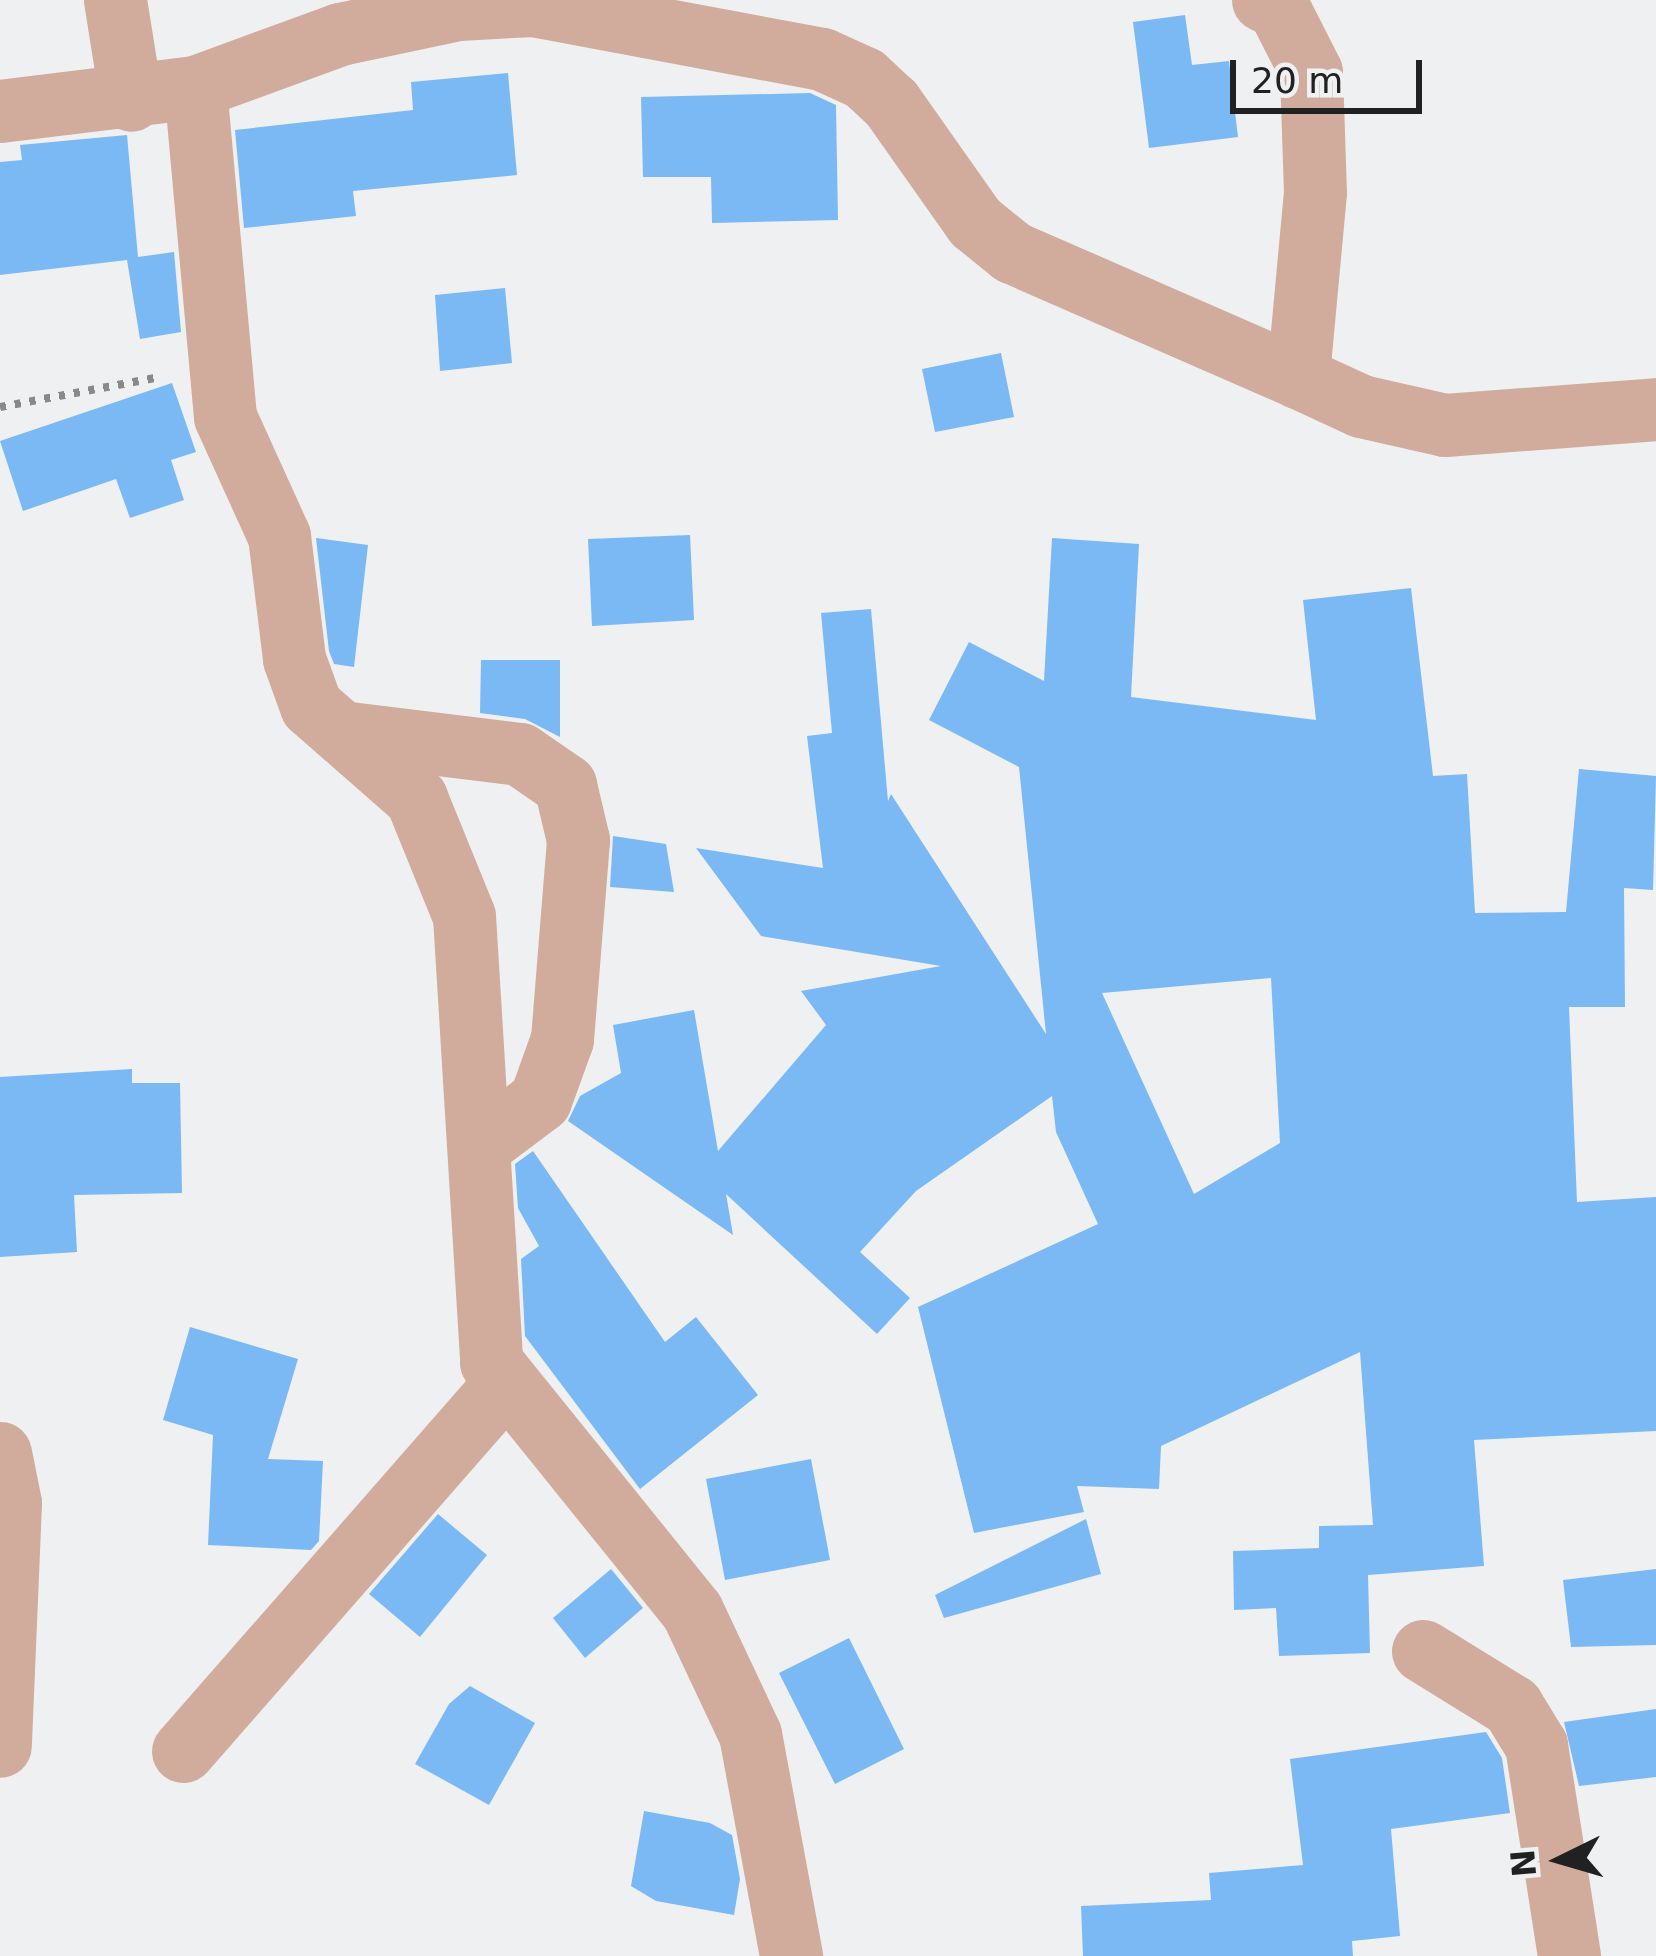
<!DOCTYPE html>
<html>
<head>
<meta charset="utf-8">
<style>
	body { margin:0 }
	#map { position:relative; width:1656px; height:1956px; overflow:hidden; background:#eef0f2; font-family:"DejaVu Sans",sans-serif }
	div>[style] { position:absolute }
	.building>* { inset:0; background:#7ab9f4 }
	.path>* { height:8px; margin-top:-4px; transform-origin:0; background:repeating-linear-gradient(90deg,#88898b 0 6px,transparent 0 15px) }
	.street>* { height:63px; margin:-31.5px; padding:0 31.5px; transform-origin:31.5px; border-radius:31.5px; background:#d1ac9c }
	span { translate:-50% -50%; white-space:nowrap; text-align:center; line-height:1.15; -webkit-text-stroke:9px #eef0f2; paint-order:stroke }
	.north { position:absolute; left:1500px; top:1800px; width:120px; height:120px; -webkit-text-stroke:9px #eef0f2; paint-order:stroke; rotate:265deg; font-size:33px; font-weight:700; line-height:48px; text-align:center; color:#212122 }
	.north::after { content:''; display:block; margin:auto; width:42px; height:54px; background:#212122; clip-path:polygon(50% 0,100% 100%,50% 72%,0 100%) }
	.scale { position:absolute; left:1230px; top:60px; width:192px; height:54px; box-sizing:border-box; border:6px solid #212122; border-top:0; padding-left:15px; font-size:36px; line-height:42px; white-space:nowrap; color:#212122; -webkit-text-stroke:9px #eef0f2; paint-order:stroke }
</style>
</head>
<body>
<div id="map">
	<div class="building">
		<div style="clip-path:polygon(1185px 15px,1192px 65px,1229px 61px,1238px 137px,1149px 148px,1133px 22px)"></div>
		<div style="clip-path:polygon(508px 73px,517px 175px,353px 191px,356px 216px,244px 228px,235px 130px,413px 110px,411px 82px)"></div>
		<div style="clip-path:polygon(810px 93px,836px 105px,838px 220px,712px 223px,711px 177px,643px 177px,641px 97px)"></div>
		<div style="clip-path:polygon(127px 135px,138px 257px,174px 252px,181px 332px,140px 339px,127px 260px,0 275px,0 162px,22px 160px,20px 145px)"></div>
		<div style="clip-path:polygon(505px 288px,512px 363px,440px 371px,435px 295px)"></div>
		<div style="clip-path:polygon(1001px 353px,1014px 417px,935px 432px,922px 369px)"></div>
		<div style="clip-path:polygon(172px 383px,196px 452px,171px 460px,184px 500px,130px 518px,116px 479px,23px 511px,0 441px)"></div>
		<div style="clip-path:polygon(690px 535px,694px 620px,592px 626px,588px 539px)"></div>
		<div style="clip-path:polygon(316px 538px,368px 545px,354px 667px,334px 664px,329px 651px)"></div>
		<div style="clip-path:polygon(evenodd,1052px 538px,1139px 544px,1131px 697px,1316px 720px,1303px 600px,1411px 588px,1433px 776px,1467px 774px,1475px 913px,1566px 912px,1579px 769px,1656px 776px,1653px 890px,1624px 888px,1625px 1007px,1569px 1007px,1577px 1202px,1656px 1197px,1656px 1431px,1474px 1440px,1484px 1566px,1368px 1575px,1370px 1653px,1279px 1656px,1276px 1608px,1234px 1610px,1233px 1551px,1319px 1548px,1319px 1526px,1373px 1525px,1360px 1352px,1161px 1446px,1159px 1489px,1077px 1486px,1084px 1512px,974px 1533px,918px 1307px,1098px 1224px,1056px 1132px,1052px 1096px,916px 1191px,860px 1252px,910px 1298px,877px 1334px,726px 1194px,733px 1235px,568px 1121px,580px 1096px,621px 1073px,613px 1025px,694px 1010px,718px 1151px,826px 1025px,801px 991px,941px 966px,761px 936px,696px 848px,823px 868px,807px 736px,832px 733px,821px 613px,871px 609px,888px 801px,891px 794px,1046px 1034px,1019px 767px,929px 720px,969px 642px,1044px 681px,1052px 538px,1271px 978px,1280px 1143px,1194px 1194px,1102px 993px,1271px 978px)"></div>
		<div style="clip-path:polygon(481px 660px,560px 660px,560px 737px,525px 719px,480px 713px)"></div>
		<div style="clip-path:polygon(613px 836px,666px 844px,674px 892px,610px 887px)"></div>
		<div style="clip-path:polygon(132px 1069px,132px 1083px,180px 1083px,182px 1193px,74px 1195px,77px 1252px,0 1257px,0 1077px)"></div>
		<div style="clip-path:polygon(533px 1151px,665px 1342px,696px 1317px,758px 1395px,640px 1489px,525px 1336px,521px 1259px,539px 1246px,518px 1208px,515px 1164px)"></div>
		<div style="clip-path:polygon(190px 1327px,298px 1359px,268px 1459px,323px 1461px,319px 1541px,311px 1550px,208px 1545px,213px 1435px,163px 1420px)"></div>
		<div style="clip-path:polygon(811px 1459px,830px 1560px,725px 1580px,706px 1479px)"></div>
		<div style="clip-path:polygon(438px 1514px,487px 1555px,420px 1637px,369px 1594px)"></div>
		<div style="clip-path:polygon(1086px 1519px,1101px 1574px,944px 1618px,935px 1595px)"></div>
		<div style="clip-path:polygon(611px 1569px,643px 1608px,585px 1658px,553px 1618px)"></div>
		<div style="clip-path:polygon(1656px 1569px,1656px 1645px,1571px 1647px,1563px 1580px)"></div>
		<div style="clip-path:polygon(849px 1638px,904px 1749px,835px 1784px,779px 1673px)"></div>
		<div style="clip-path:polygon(470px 1686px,535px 1723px,489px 1805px,415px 1764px,449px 1704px)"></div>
		<div style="clip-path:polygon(1656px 1709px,1656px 1777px,1579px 1786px,1564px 1722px)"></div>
		<div style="clip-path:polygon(1486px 1732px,1502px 1758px,1510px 1813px,1391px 1829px,1400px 1936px,1352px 1941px,1353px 1956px,1083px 1956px,1081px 1906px,1211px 1900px,1209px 1873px,1303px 1865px,1290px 1759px)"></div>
		<div style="clip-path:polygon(644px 1811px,710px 1823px,732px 1835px,740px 1879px,734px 1915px,656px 1901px,631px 1886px)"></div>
	</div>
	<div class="path">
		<div style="left:0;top:407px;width:163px;rotate:-10.6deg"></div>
	</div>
	<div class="street">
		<div style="left:115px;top:0;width:101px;rotate:80.9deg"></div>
		<div style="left:1263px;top:0;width:17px;rotate:25deg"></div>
		<div style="left:1278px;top:7px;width:73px;rotate:63.1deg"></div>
		<div style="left:1311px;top:72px;width:120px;rotate:88.1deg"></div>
		<div style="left:1315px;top:192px;width:186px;rotate:95.3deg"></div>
		<div style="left:1298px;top:377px;width:69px;rotate:24.7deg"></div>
		<div style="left:1361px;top:406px;width:86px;rotate:12.7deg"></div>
		<div style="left:1445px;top:425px;width:212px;rotate:-4.3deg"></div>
		<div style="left:195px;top:87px;width:331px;rotate:84.8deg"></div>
		<div style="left:225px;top:417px;width:131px;rotate:65.6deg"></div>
		<div style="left:279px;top:536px;width:124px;rotate:83deg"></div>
		<div style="left:294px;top:659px;width:50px;rotate:70.1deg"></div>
		<div style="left:311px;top:706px;width:140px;rotate:41.2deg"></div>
		<div style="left:416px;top:798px;width:127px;rotate:67.9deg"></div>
		<div style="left:464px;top:916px;width:447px;rotate:86.5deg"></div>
		<div style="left:491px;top:1362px;width:320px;rotate:51.1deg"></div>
		<div style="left:692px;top:1611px;width:136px;rotate:64.8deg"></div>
		<div style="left:750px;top:1734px;width:226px;rotate:79.5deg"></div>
		<div style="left:0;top:111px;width:196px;rotate:-7deg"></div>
		<div style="left:195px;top:87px;width:154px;rotate:-20.1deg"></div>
		<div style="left:340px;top:34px;width:121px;rotate:-12deg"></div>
		<div style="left:458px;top:9px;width:75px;rotate:-3.1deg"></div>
		<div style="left:533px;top:5px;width:294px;rotate:10.6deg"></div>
		<div style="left:822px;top:59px;width:46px;rotate:24.3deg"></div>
		<div style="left:864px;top:78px;width:37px;rotate:43deg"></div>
		<div style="left:891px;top:103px;width:146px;rotate:54.8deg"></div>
		<div style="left:975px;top:222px;width:48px;rotate:39deg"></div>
		<div style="left:1012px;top:252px;width:312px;rotate:23.6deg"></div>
		<div style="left:341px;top:732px;width:180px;rotate:7deg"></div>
		<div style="left:520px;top:754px;width:55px;rotate:34.6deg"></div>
		<div style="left:565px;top:785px;width:57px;rotate:76.7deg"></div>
		<div style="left:578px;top:840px;width:200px;rotate:94.6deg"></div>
		<div style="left:562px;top:1039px;width:65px;rotate:109.8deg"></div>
		<div style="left:540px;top:1100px;width:71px;rotate:143deg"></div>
		<div style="left:0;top:1453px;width:51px;rotate:78.7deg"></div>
		<div style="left:10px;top:1503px;width:243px;rotate:92.4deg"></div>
		<div style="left:1423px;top:1651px;width:105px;rotate:31.7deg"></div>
		<div style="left:1512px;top:1706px;width:46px;rotate:58.4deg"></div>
		<div style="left:1536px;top:1745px;width:214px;rotate:81.1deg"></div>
		<div style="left:183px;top:1751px;width:485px;rotate:-48.8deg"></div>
	</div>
	<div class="north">N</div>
	<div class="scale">20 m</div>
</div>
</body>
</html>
